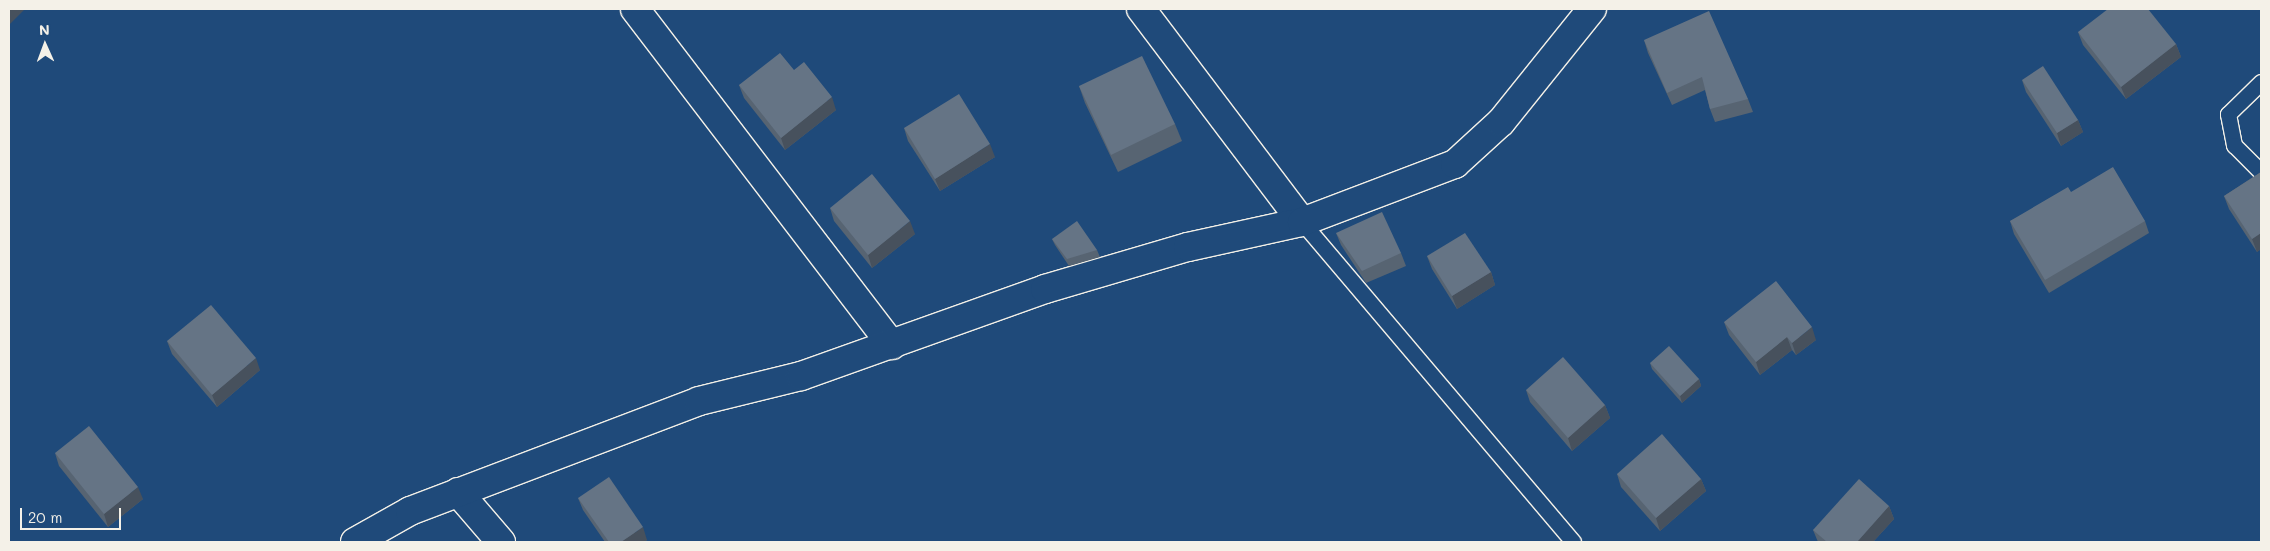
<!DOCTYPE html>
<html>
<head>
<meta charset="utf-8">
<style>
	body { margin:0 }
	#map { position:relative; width:2270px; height:551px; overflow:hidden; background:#1f4a7a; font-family:Mali,sans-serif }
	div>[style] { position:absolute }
	.roads { filter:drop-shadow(1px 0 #f4f1e8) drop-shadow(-1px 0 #f4f1e8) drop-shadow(0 1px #f4f1e8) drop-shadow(0 -1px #f4f1e8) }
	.lane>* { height:15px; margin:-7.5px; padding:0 7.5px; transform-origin:7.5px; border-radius:7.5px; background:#1f4a7a }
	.street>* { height:28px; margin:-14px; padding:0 14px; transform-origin:14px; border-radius:14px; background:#1f4a7a }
	.wall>* { inset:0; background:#576472 }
	.shaded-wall>* { inset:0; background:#47515d }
	.building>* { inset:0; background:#657485 }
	span { translate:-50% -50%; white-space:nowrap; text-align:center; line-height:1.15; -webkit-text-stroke:4px #1f4a7a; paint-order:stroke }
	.frame { position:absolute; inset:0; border:10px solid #f4f1e8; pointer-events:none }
	.north { position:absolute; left:20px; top:20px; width:50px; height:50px; -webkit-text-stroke:4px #1f4a7a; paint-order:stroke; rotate:358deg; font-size:14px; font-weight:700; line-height:20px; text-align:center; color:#f4f1e8 }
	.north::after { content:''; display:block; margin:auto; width:18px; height:22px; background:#f4f1e8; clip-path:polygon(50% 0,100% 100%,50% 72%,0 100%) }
	.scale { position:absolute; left:20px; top:508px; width:101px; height:22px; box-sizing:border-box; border:2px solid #f4f1e8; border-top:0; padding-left:6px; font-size:15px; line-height:18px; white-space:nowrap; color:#f4f1e8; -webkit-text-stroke:4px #1f4a7a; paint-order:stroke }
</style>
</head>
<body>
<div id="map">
	<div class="roads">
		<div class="lane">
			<div style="left:2261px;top:82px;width:46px;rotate:135.9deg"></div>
			<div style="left:2228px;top:114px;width:32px;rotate:79deg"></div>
			<div style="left:2234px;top:145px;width:38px;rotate:45deg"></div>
			<div style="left:1302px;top:222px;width:419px;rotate:49.7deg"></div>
		</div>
		<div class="street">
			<div style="left:635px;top:9px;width:423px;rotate:52.6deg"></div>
			<div style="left:1141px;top:9px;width:267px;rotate:52.9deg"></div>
			<div style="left:458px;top:492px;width:66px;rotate:49.3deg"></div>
			<div style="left:355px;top:542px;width:63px;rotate:-29.4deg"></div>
			<div style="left:410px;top:511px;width:309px;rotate:-20.8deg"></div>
			<div style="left:699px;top:401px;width:105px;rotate:-13.8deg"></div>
			<div style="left:801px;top:376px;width:259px;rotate:-19.6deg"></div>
			<div style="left:1045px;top:289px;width:149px;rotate:-16.4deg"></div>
			<div style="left:1188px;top:247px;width:117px;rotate:-12.4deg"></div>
			<div style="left:1302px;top:222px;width:164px;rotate:-20.8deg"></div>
			<div style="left:1455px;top:164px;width:62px;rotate:-42.4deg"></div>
			<div style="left:1501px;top:122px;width:145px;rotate:-51.2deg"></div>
		</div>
	</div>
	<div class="wall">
		<div style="clip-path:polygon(2078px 32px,2176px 44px,2181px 57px,2126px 99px,2083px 45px)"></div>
		<div style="clip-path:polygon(1644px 40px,1748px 99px,1753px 112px,1715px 122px,1710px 109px,1705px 90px,1672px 105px,1648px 53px)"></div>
		<div style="clip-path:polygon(794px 70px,836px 110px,785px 150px,744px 98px,739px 85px)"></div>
		<div style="clip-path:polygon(2022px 80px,2078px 120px,2083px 132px,2061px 146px,2026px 92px)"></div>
		<div style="clip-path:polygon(1079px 86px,1175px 124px,1182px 141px,1118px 172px,1085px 103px)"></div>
		<div style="clip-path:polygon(904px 128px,995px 157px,940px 191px,908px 141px)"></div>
		<div style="clip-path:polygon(2261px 172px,2261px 249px,2257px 252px,2229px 209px,2224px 196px)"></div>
		<div style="clip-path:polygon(2071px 192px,2145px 221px,2149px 233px,2049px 293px,2014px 234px,2010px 221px)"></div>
		<div style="clip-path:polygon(830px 208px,915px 234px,872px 268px,834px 221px)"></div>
		<div style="clip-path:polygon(1336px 233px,1401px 253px,1406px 266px,1366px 283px,1341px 245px)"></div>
		<div style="clip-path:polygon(1052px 239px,1097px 250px,1100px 257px,1069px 266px,1055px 245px)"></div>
		<div style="clip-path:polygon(1427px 256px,1491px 272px,1495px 285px,1457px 309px,1432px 269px)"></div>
		<div style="clip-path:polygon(1724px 322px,1816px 340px,1796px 355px,1792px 350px,1760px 375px,1729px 335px)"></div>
		<div style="clip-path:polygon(167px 341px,260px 370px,217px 407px,172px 354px)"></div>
		<div style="clip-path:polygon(1650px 363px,1699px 379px,1701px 386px,1682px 403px,1652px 369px)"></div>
		<div style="clip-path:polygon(1526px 390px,1605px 405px,1610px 418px,1572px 451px,1530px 402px)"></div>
		<div style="clip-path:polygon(55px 453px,143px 499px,108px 527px,59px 466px)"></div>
		<div style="clip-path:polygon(1617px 474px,1701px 479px,1706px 491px,1660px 531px,1621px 487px)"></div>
		<div style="clip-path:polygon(578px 498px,647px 540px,644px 542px,605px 542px,583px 510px)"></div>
		<div style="clip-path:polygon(1889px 506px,1894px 519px,1873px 542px,1818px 542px,1813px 530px)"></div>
	</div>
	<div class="shaded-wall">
		<div style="clip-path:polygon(9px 9px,25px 9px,9px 25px)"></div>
		<div style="clip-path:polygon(2176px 44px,2181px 57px,2126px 99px,2121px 87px)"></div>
		<div style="clip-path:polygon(832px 97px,836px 110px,785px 150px,781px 138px)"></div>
		<div style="clip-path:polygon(2078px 120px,2083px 132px,2061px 146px,2057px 133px)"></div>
		<div style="clip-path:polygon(990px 144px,995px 157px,940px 191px,935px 179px)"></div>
		<div style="clip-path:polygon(910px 221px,915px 234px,872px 268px,868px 255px)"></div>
		<div style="clip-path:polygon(2261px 233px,2261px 249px,2257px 252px,2252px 239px)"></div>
		<div style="clip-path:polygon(1491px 272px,1495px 285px,1457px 309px,1452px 296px)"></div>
		<div style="clip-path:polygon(1812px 327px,1816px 340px,1796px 355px,1792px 343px)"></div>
		<div style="clip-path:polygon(1787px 337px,1792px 350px,1760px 375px,1756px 362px)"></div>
		<div style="clip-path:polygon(256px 358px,260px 370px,217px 407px,212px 395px)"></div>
		<div style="clip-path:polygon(1699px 379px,1701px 386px,1682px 403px,1680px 396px)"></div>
		<div style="clip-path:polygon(1605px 405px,1610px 418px,1572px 451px,1568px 438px)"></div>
		<div style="clip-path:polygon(1701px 479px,1706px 491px,1660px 531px,1656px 518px)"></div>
		<div style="clip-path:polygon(138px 487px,143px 499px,108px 527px,104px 514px)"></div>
		<div style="clip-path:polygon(1889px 506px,1894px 519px,1873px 542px,1857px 542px)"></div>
		<div style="clip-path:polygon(643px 527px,647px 540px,644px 542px,621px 542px)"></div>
	</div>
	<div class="building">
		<div style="clip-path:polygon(2108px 9px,2148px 9px,2176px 44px,2121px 87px,2078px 32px)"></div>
		<div style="clip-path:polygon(1709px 11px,1748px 99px,1710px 109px,1702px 77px,1667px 93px,1644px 40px)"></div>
		<div style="clip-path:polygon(780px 53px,794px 70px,804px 62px,832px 97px,781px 138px,739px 85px)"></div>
		<div style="clip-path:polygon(1142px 56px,1175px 124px,1111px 155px,1079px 86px)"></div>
		<div style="clip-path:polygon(2043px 66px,2078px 120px,2057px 133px,2022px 80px)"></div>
		<div style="clip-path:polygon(959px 94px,990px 144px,935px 179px,904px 128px)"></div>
		<div style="clip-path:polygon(2113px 167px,2145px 221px,2045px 280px,2010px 221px,2068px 187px,2071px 192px)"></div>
		<div style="clip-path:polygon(2261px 172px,2261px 233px,2252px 239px,2224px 196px)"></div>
		<div style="clip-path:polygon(872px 174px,910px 221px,868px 255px,830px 208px)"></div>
		<div style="clip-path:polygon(1382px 212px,1401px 253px,1362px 271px,1336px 233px)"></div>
		<div style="clip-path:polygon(1077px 221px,1097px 250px,1067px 259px,1052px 239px)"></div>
		<div style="clip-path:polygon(1465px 233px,1491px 272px,1452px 296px,1427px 256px)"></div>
		<div style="clip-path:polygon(1776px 281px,1812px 327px,1792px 343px,1787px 337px,1756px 362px,1724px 322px)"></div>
		<div style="clip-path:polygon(211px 305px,256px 358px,212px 395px,167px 341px)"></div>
		<div style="clip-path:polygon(1669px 346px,1699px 379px,1680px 396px,1650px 363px)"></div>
		<div style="clip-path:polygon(1563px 357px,1605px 405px,1568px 438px,1526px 390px)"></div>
		<div style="clip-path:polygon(89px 426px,138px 487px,104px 514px,55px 453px)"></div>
		<div style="clip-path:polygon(1662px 434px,1701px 479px,1656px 518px,1617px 474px)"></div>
		<div style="clip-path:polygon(609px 477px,643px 527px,621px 542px,609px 542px,578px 498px)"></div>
		<div style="clip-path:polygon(1859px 479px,1889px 506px,1857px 542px,1827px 542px,1813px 530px)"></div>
	</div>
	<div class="frame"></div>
	<div class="north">N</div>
	<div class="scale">20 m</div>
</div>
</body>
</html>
